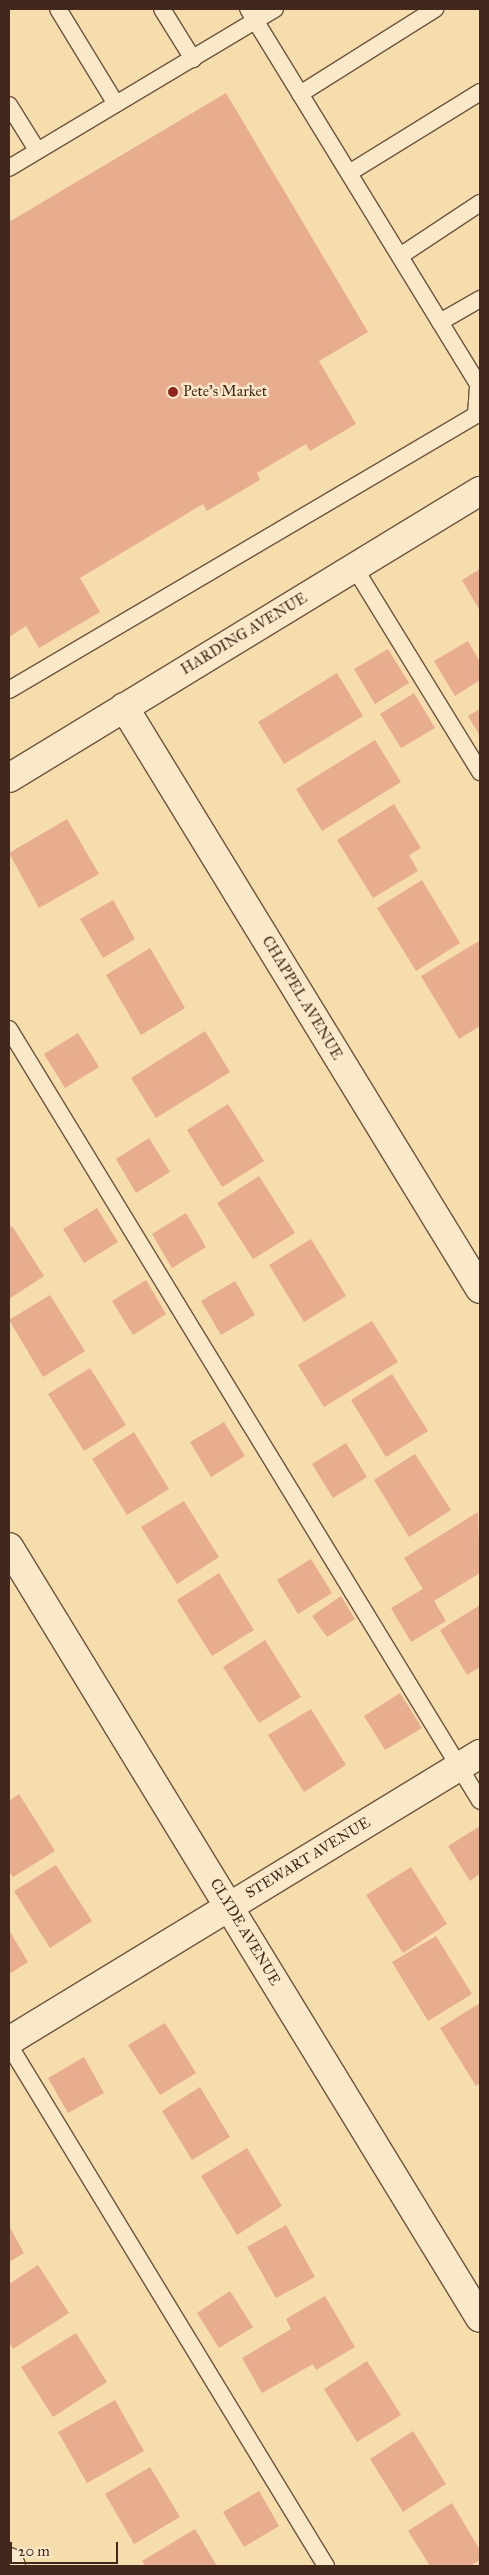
<!DOCTYPE html>
<html>
<head>
<meta charset="utf-8">
<style>
	body { margin:0 }
	#map { position:relative; width:489px; height:2575px; overflow:hidden; background:#f6ddac; font-family:"IM FELL Great Primer",serif }
	div>[style] { position:absolute }
	.building>* { inset:0; background:#e8ac8f }
	.roads { filter:drop-shadow(1px 0 #6e5440) drop-shadow(-1px 0 #6e5440) drop-shadow(0 1px #6e5440) drop-shadow(0 -1px #6e5440) }
	.lane>* { height:16px; margin:-8px; padding:0 8px; transform-origin:8px; border-radius:8px; background:#f9e9c9 }
	.street>* { height:28px; margin:-14px; padding:0 14px; transform-origin:14px; border-radius:14px; background:#f9e9c9 }
	.dots>* { width:14px; height:14px; translate:-50% -50%; box-sizing:border-box; border:2px solid #f9e9c9; border-radius:50% }
	span { translate:-50% -50%; white-space:nowrap; text-align:center; line-height:1.15; -webkit-text-stroke:5px #f9e9c9; paint-order:stroke }
	.poi-label { font-size:15px; color:#41271c }
	.left { translate:0 -50%; text-align:left }
	.street-label { font-size:15px; color:#41271c }
	.frame { position:absolute; inset:0; border:10px solid #41271c; pointer-events:none }
	.scale { position:absolute; left:10px; top:2542px; width:108px; height:22px; box-sizing:border-box; border:2px solid #41271c; border-top:0; padding-left:6px; font-size:15px; line-height:18px; white-space:nowrap; color:#41271c; -webkit-text-stroke:4px #f9e9c9; paint-order:stroke }
</style>
</head>
<body>
<div id="map">
	<div class="building">
		<div style="clip-path:polygon(226px 93px,368px 332px,319px 361px,356px 424px,310px 451px,306px 444px,257px 473px,260px 480px,207px 511px,203px 504px,80px 578px,100px 612px,39px 648px,26px 626px,9px 637px,9px 222px)"></div>
		<div style="clip-path:polygon(480px 569px,480px 611px,462px 580px)"></div>
		<div style="clip-path:polygon(468px 641px,480px 662px,480px 680px,455px 696px,434px 661px)"></div>
		<div style="clip-path:polygon(388px 649px,409px 683px,375px 704px,354px 669px)"></div>
		<div style="clip-path:polygon(337px 673px,363px 716px,284px 764px,258px 722px)"></div>
		<div style="clip-path:polygon(414px 693px,435px 728px,401px 748px,380px 714px)"></div>
		<div style="clip-path:polygon(480px 709px,480px 736px,468px 716px)"></div>
		<div style="clip-path:polygon(375px 740px,401px 782px,322px 831px,296px 789px)"></div>
		<div style="clip-path:polygon(394px 804px,421px 848px,409px 855px,418px 871px,373px 898px,337px 840px)"></div>
		<div style="clip-path:polygon(67px 819px,99px 874px,39px 908px,9px 853px)"></div>
		<div style="clip-path:polygon(422px 880px,460px 943px,416px 971px,377px 908px)"></div>
		<div style="clip-path:polygon(113px 900px,135px 939px,103px 958px,80px 919px)"></div>
		<div style="clip-path:polygon(479px 941px,480px 1026px,459px 1039px,421px 976px)"></div>
		<div style="clip-path:polygon(150px 948px,185px 1008px,141px 1035px,106px 975px)"></div>
		<div style="clip-path:polygon(205px 1031px,230px 1072px,156px 1118px,131px 1078px)"></div>
		<div style="clip-path:polygon(78px 1033px,99px 1067px,65px 1088px,44px 1054px)"></div>
		<div style="clip-path:polygon(228px 1104px,264px 1161px,222px 1187px,187px 1130px)"></div>
		<div style="clip-path:polygon(149px 1138px,170px 1172px,136px 1193px,116px 1159px)"></div>
		<div style="clip-path:polygon(259px 1176px,295px 1233px,253px 1259px,217px 1203px)"></div>
		<div style="clip-path:polygon(97px 1208px,118px 1242px,84px 1263px,63px 1229px)"></div>
		<div style="clip-path:polygon(186px 1213px,206px 1247px,172px 1268px,152px 1234px)"></div>
		<div style="clip-path:polygon(12px 1226px,44px 1276px,9px 1299px,9px 1228px)"></div>
		<div style="clip-path:polygon(311px 1239px,346px 1296px,304px 1322px,269px 1265px)"></div>
		<div style="clip-path:polygon(146px 1280px,166px 1314px,133px 1335px,112px 1301px)"></div>
		<div style="clip-path:polygon(235px 1281px,255px 1315px,221px 1335px,201px 1301px)"></div>
		<div style="clip-path:polygon(50px 1295px,85px 1351px,43px 1377px,9px 1320px)"></div>
		<div style="clip-path:polygon(372px 1321px,398px 1362px,324px 1407px,298px 1365px)"></div>
		<div style="clip-path:polygon(90px 1368px,126px 1425px,84px 1451px,48px 1394px)"></div>
		<div style="clip-path:polygon(392px 1374px,428px 1431px,386px 1457px,351px 1400px)"></div>
		<div style="clip-path:polygon(224px 1422px,245px 1456px,211px 1477px,190px 1442px)"></div>
		<div style="clip-path:polygon(134px 1432px,169px 1489px,127px 1515px,92px 1459px)"></div>
		<div style="clip-path:polygon(346px 1443px,367px 1477px,333px 1498px,312px 1464px)"></div>
		<div style="clip-path:polygon(415px 1454px,451px 1510px,409px 1537px,374px 1480px)"></div>
		<div style="clip-path:polygon(184px 1501px,219px 1557px,177px 1584px,141px 1527px)"></div>
		<div style="clip-path:polygon(478px 1512px,480px 1573px,434px 1601px,446px 1621px,411px 1642px,391px 1608px,423px 1589px,404px 1558px)"></div>
		<div style="clip-path:polygon(311px 1559px,332px 1593px,298px 1614px,277px 1580px)"></div>
		<div style="clip-path:polygon(219px 1573px,254px 1630px,212px 1656px,177px 1600px)"></div>
		<div style="clip-path:polygon(341px 1596px,355px 1619px,327px 1637px,312px 1616px)"></div>
		<div style="clip-path:polygon(480px 1605px,480px 1667px,467px 1675px,440px 1630px)"></div>
		<div style="clip-path:polygon(265px 1640px,301px 1697px,259px 1723px,223px 1667px)"></div>
		<div style="clip-path:polygon(400px 1693px,422px 1728px,385px 1750px,364px 1716px)"></div>
		<div style="clip-path:polygon(311px 1709px,346px 1765px,304px 1792px,268px 1735px)"></div>
		<div style="clip-path:polygon(19px 1794px,55px 1851px,13px 1877px,9px 1871px,9px 1801px)"></div>
		<div style="clip-path:polygon(480px 1826px,480px 1874px,470px 1881px,448px 1846px)"></div>
		<div style="clip-path:polygon(56px 1865px,92px 1921px,50px 1948px,14px 1891px)"></div>
		<div style="clip-path:polygon(411px 1867px,447px 1924px,403px 1953px,366px 1895px)"></div>
		<div style="clip-path:polygon(9px 1930px,28px 1962px,9px 1974px)"></div>
		<div style="clip-path:polygon(436px 1936px,472px 1994px,428px 2021px,392px 1962px)"></div>
		<div style="clip-path:polygon(480px 2003px,480px 2083px,476px 2086px,440px 2028px)"></div>
		<div style="clip-path:polygon(165px 2023px,196px 2073px,160px 2095px,128px 2045px)"></div>
		<div style="clip-path:polygon(84px 2057px,104px 2093px,68px 2113px,48px 2078px)"></div>
		<div style="clip-path:polygon(200px 2087px,230px 2137px,192px 2160px,162px 2111px)"></div>
		<div style="clip-path:polygon(247px 2148px,282px 2206px,237px 2235px,201px 2176px)"></div>
		<div style="clip-path:polygon(286px 2225px,315px 2277px,276px 2298px,247px 2247px)"></div>
		<div style="clip-path:polygon(9px 2226px,24px 2253px,9px 2262px)"></div>
		<div style="clip-path:polygon(38px 2265px,69px 2313px,13px 2349px,9px 2342px,9px 2284px)"></div>
		<div style="clip-path:polygon(230px 2291px,253px 2327px,219px 2348px,197px 2313px)"></div>
		<div style="clip-path:polygon(325px 2296px,355px 2347px,316px 2370px,313px 2364px,262px 2393px,242px 2358px,291px 2329px,286px 2319px)"></div>
		<div style="clip-path:polygon(76px 2333px,107px 2382px,53px 2417px,21px 2367px)"></div>
		<div style="clip-path:polygon(367px 2361px,401px 2415px,357px 2442px,324px 2389px)"></div>
		<div style="clip-path:polygon(115px 2400px,144px 2451px,87px 2483px,58px 2432px)"></div>
		<div style="clip-path:polygon(413px 2431px,446px 2484px,403px 2512px,370px 2459px)"></div>
		<div style="clip-path:polygon(150px 2467px,180px 2517px,134px 2544px,105px 2494px)"></div>
		<div style="clip-path:polygon(259px 2491px,279px 2526px,244px 2547px,223px 2512px)"></div>
		<div style="clip-path:polygon(452px 2503px,480px 2550px,480px 2560px,470px 2566px,430px 2566px,408px 2531px)"></div>
		<div style="clip-path:polygon(195px 2529px,217px 2566px,146px 2566px,142px 2561px)"></div>
	</div>
	<div class="roads">
		<div class="lane">
			<div style="left:58px;top:9px;width:111px;rotate:58.6deg"></div>
			<div style="left:162px;top:9px;width:59px;rotate:58.2deg"></div>
			<div style="left:300px;top:94px;width:160px;rotate:-32.2deg"></div>
			<div style="left:9px;top:105px;width:53px;rotate:58.1deg"></div>
			<div style="left:9px;top:168px;width:310px;rotate:-30.9deg"></div>
			<div style="left:349px;top:173px;width:154px;rotate:-31.7deg"></div>
			<div style="left:400px;top:256px;width:96px;rotate:-33.5deg"></div>
			<div style="left:440px;top:322px;width:46px;rotate:-29.9deg"></div>
			<div style="left:354px;top:567px;width:241px;rotate:58.4deg"></div>
			<div style="left:9px;top:690px;width:542px;rotate:-30.49deg"></div>
			<div style="left:476px;top:415px;width:31px;rotate:-86deg"></div>
			<div style="left:478px;top:384px;width:440px;rotate:-121.5deg"></div>
			<div style="left:9px;top:1029px;width:904px;rotate:58.61deg"></div>
			<div style="left:9px;top:2045px;width:610px;rotate:58.68deg"></div>
		</div>
		<div class="street">
			<div style="left:124px;top:707px;width:682px;rotate:58.55deg"></div>
			<div style="left:9px;top:778px;width:552px;rotate:-31.36deg"></div>
			<div style="left:9px;top:1547px;width:903px;rotate:58.58deg"></div>
			<div style="left:9px;top:2041px;width:552px;rotate:-31.36deg"></div>
			<div style="left:9px;top:2562px;width:4px;rotate:63deg"></div>
		</div>
	</div>
	<div class="dots">
		<div style="left:173px;top:392px;background:#8f2418"></div>
	</div>
	<div class="poi-label">
		<span class="left" style="left:183px;top:392px">Pete's Market</span>
	</div>
	<div class="street-label">
		<span style="left:244px;top:634px;rotate:-31deg">HARDING AVENUE</span>
		<span style="left:302px;top:998px;rotate:59deg">CHAPPEL AVENUE</span>
		<span style="left:308px;top:1858px;rotate:-31deg">STEWART AVENUE</span>
		<span style="left:245px;top:1932px;rotate:59deg">CLYDE AVENUE</span>
	</div>
	<div class="frame"></div>
	<div class="scale">20 m</div>
</div>
</body>
</html>
